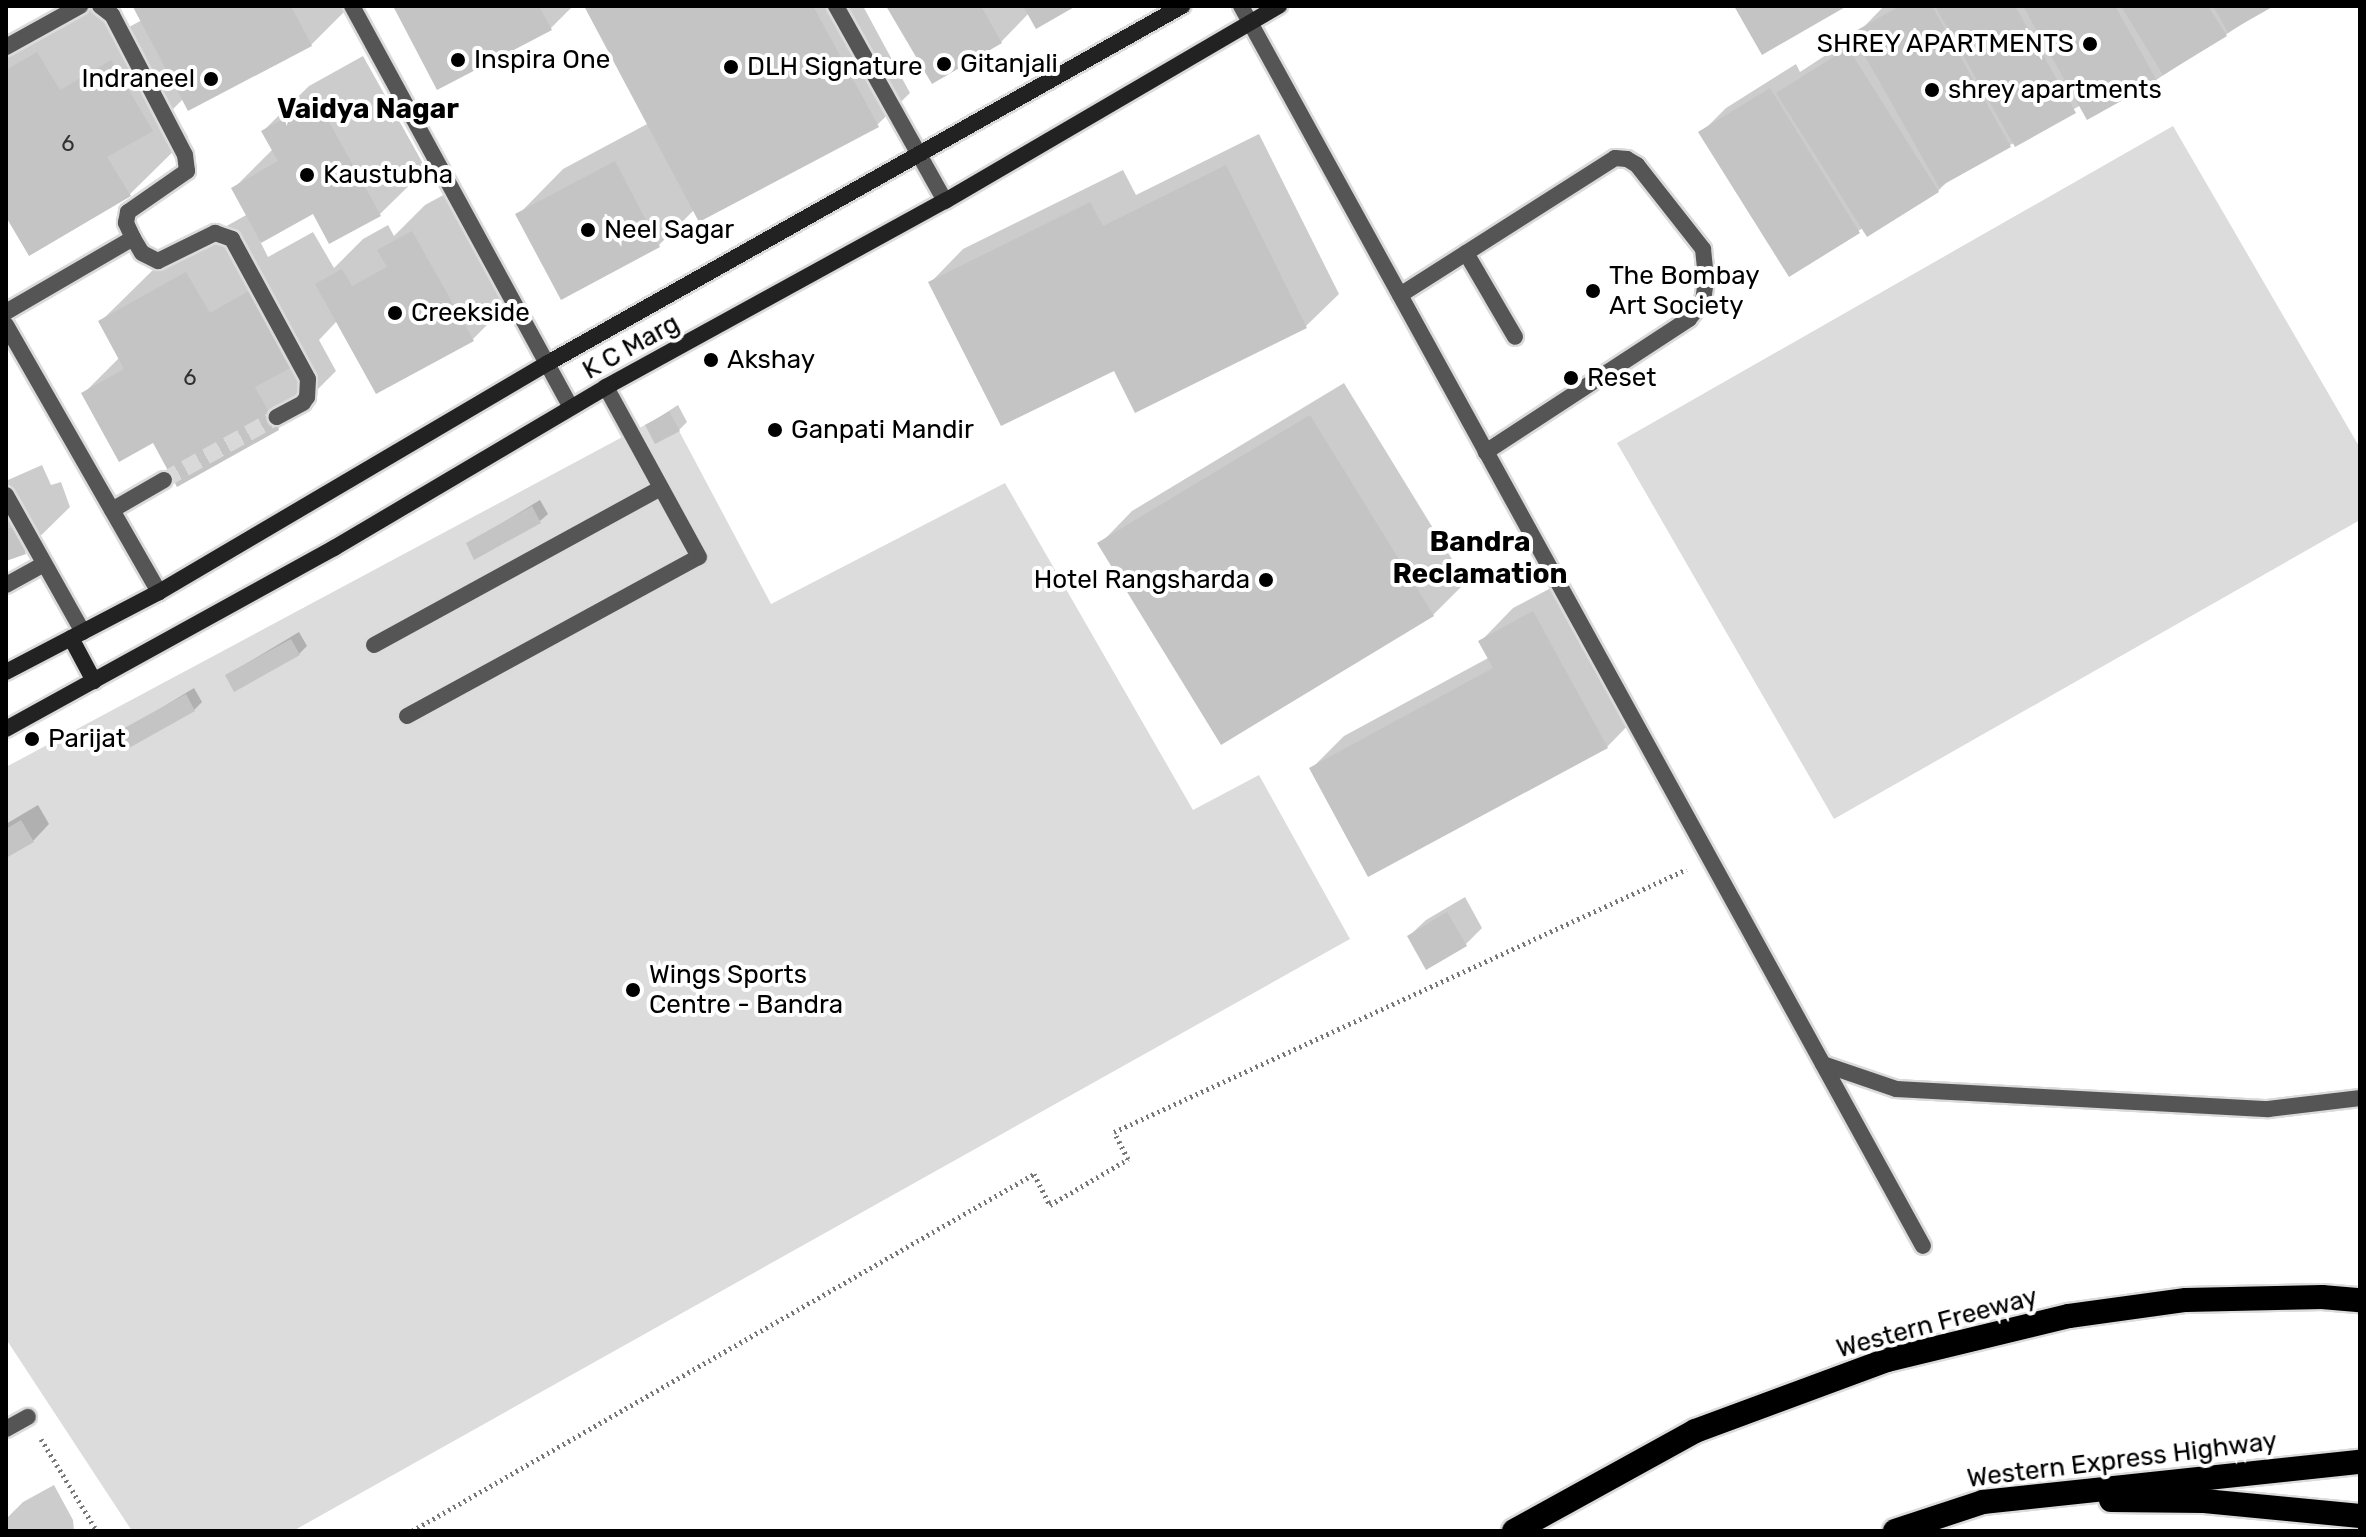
<!DOCTYPE html>
<html>
<head>
<meta charset="utf-8">
<style>
	body { margin:0 }
	#map { position:relative; width:2366px; height:1537px; overflow:hidden; background:#fff; font-family:Rubik,sans-serif }
	div>[style] { position:absolute }
	.green>* { inset:0; background:#dcdcdc }
	.shadow>* { inset:0; background:#0003 }
	.building>* { inset:0; background:#c4c4c4 }
	.street-tunnel>* { height:16px; margin-top:-8px; transform-origin:0; background:repeating-linear-gradient(90deg,#d9d9d9 0 16px,transparent 0 24px) }
	.path>* { height:5px; margin-top:-2.5px; transform-origin:0; background:repeating-linear-gradient(90deg,#777 0 2px,transparent 0 6px) }
	.roads { filter:drop-shadow(2px 0 #dbdbdb) drop-shadow(-2px 0 #dbdbdb) drop-shadow(0 2px #dbdbdb) drop-shadow(0 -2px #dbdbdb) }
	.lane>* { height:16px; margin:-8px; padding:0 8px; transform-origin:8px; border-radius:8px; background:#555 }
	.street>* { height:16px; margin:-8px; padding:0 8px; transform-origin:8px; border-radius:8px; background:#555 }
	.secondary>* { height:16px; margin:-8px; padding:0 8px; transform-origin:8px; border-radius:8px; background:#222 }
	.highway>* { height:24px; margin:-12px; padding:0 12px; transform-origin:12px; border-radius:12px; background:#000 }
	.dots>* { width:22px; height:22px; translate:-50% -50%; box-sizing:border-box; border:4px solid #fff; border-radius:50% }
	span { translate:-50% -50%; white-space:nowrap; text-align:center; line-height:1.15; -webkit-text-stroke:8px #fff; paint-order:stroke }
	.number-label { font-size:22px; color:#313131 }
	.number-label span { -webkit-text-stroke-width:0 }
	.poi-label { font-size:26px; color:#000 }
	.right { translate:-100% -50%; text-align:right }
	.left { translate:0 -50%; text-align:left }
	.street-label { font-size:26px; color:#000 }
	.neighbourhood-label { font-size:28px; color:#000; font-weight:700 }
	.frame { position:absolute; inset:0; border:8px solid #000; pointer-events:none }
</style>
</head>
<body>
<div id="map">
	<div class="green">
		<div style="clip-path:polygon(2173px 126px,2360px 448px,2360px 520px,1834px 819px,1617px 443px)"></div>
		<div style="clip-path:polygon(669px 412px,771px 604px,1005px 483px,1193px 810px,1259px 775px,1350px 939px,293px 1531px,132px 1531px,6px 1339px,6px 767px)"></div>
	</div>
	<div class="shadow">
		<div style="clip-path:polygon(77px 6px,102px 6px,118px 33px,142px 20px,137px 6px,350px 6px,311px 45px,184px 98px,172px 110px,188px 137px,129px 195px,6px 213px,6px 49px)"></div>
		<div style="clip-path:polygon(395px 6px,573px 6px,551px 28px)"></div>
		<div style="clip-path:polygon(586px 6px,863px 6px,910px 93px,877px 125px,695px 209px,659px 245px,562px 297px,518px 215px,563px 169px,649px 123px)"></div>
		<div style="clip-path:polygon(888px 6px,1072px 6px,1029px 13px,1001px 42px,933px 81px)"></div>
		<div style="clip-path:polygon(1884px 6px,2270px 6px,2156px 80px,2081px 105px,1950px 179px,1938px 191px,1863px 228px,1789px 274px,1701px 133px,1726px 108px,1796px 64px,1800px 72px,1855px 36px)"></div>
		<div style="clip-path:polygon(363px 56px,426px 169px,380px 214px,330px 241px,314px 212px,260px 241px,268px 257px,313px 232px,334px 268px,363px 239px,388px 225px,394px 236px,425px 205px,458px 187px,518px 294px,473px 339px,337px 321px,319px 340px,336px 371px,278px 429px,83px 394px,120px 357px,100px 322px,159px 264px,248px 214px,234px 188px,273px 149px,263px 131px,309px 86px)"></div>
		<div style="clip-path:polygon(1259px 134px,1339px 294px,1306px 326px,1115px 368px,931px 282px,963px 249px,1123px 170px,1136px 195px)"></div>
		<div style="clip-path:polygon(1344px 383px,1466px 582px,1433px 615px,1100px 544px,1132px 511px)"></div>
		<div style="clip-path:polygon(678px 405px,687px 422px,679px 430px,647px 425px)"></div>
		<div style="clip-path:polygon(42px 465px,51px 485px,61px 482px,70px 507px,24px 552px,6px 559px,6px 477px,8px 480px)"></div>
		<div style="clip-path:polygon(540px 500px,548px 514px,540px 521px,468px 544px)"></div>
		<div style="clip-path:polygon(1566px 580px,1639px 714px,1607px 747px,1311px 769px,1344px 736px,1490px 657px,1481px 641px,1513px 608px)"></div>
		<div style="clip-path:polygon(299px 632px,307px 646px,299px 654px,227px 675px)"></div>
		<div style="clip-path:polygon(194px 688px,202px 702px,194px 710px,122px 732px)"></div>
		<div style="clip-path:polygon(38px 805px,49px 824px,33px 841px,6px 856px,6px 824px)"></div>
		<div style="clip-path:polygon(1465px 897px,1482px 928px,1466px 944px,1409px 936px,1426px 920px)"></div>
		<div style="clip-path:polygon(54px 1485px,73px 1520px,74px 1531px,6px 1531px,6px 1519px,23px 1502px)"></div>
	</div>
	<div class="building">
		<div style="clip-path:polygon(291px 6px,312px 46px,188px 111px,133px 7px)"></div>
		<div style="clip-path:polygon(393px 6px,539px 6px,552px 30px,437px 90px)"></div>
		<div style="clip-path:polygon(584px 6px,813px 6px,879px 127px,699px 222px)"></div>
		<div style="clip-path:polygon(886px 6px,981px 6px,1002px 43px,932px 84px)"></div>
		<div style="clip-path:polygon(1023px 6px,1076px 6px,1036px 29px)"></div>
		<div style="clip-path:polygon(1734px 6px,1847px 6px,1762px 55px)"></div>
		<div style="clip-path:polygon(1900px 6px,1932px 6px,2011px 147px,1939px 187px,1852px 33px)"></div>
		<div style="clip-path:polygon(1935px 6px,2015px 6px,2076px 113px,2015px 147px)"></div>
		<div style="clip-path:polygon(2023px 6px,2115px 6px,2157px 81px,2087px 120px)"></div>
		<div style="clip-path:polygon(2121px 6px,2208px 6px,2227px 36px,2163px 75px)"></div>
		<div style="clip-path:polygon(2213px 6px,2274px 6px,2228px 32px)"></div>
		<div style="clip-path:polygon(1848px 48px,1939px 192px,1867px 237px,1776px 93px)"></div>
		<div style="clip-path:polygon(37px 52px,60px 90px,111px 60px,153px 131px,107px 157px,131px 196px,29px 256px,6px 217px,6px 70px)"></div>
		<div style="clip-path:polygon(1770px 88px,1860px 233px,1789px 277px,1698px 132px)"></div>
		<div style="clip-path:polygon(317px 100px,381px 216px,329px 244px,313px 214px,261px 243px,231px 188px,278px 161px,261px 131px)"></div>
		<div style="clip-path:polygon(615px 161px,660px 247px,561px 300px,515px 214px)"></div>
		<div style="clip-path:polygon(1226px 165px,1307px 328px,1135px 413px,1114px 371px,1001px 426px,928px 282px,1090px 202px,1103px 226px)"></div>
		<div style="clip-path:polygon(412px 231px,474px 341px,376px 394px,315px 284px,342px 269px,352px 286px,387px 267px,377px 250px)"></div>
		<div style="clip-path:polygon(186px 272px,210px 313px,254px 288px,298px 364px,255px 387px,279px 430px,177px 487px,153px 443px,119px 462px,81px 393px,124px 369px,98px 321px)"></div>
		<div style="clip-path:polygon(669px 412px,680px 431px,655px 444px,645px 425px)"></div>
		<div style="clip-path:polygon(1310px 415px,1434px 616px,1221px 745px,1097px 543px)"></div>
		<div style="clip-path:polygon(532px 506px,541px 523px,474px 560px,466px 543px)"></div>
		<div style="clip-path:polygon(16px 526px,26px 554px,6px 561px,6px 529px)"></div>
		<div style="clip-path:polygon(1533px 611px,1608px 748px,1368px 877px,1309px 768px,1493px 668px,1478px 641px)"></div>
		<div style="clip-path:polygon(291px 639px,300px 655px,234px 692px,225px 675px)"></div>
		<div style="clip-path:polygon(186px 694px,195px 711px,129px 748px,119px 731px)"></div>
		<div style="clip-path:polygon(21px 820px,34px 842px,6px 858px,6px 829px)"></div>
		<div style="clip-path:polygon(1447px 912px,1467px 946px,1426px 970px,1407px 936px)"></div>
	</div>
	<div class="street-tunnel">
		<div style="left:164px;top:480px;width:129px;rotate:-29.1deg"></div>
	</div>
	<div class="path">
		<div style="left:41px;top:1439px;width:108px;rotate:58.7deg"></div>
		<div style="left:412px;top:1531px;width:717px;rotate:-29.85deg"></div>
		<div style="left:1034px;top:1174px;width:35px;rotate:63deg"></div>
		<div style="left:1050px;top:1205px;width:91px;rotate:-30.5deg"></div>
		<div style="left:1128px;top:1159px;width:30px;rotate:-117deg"></div>
		<div style="left:1114px;top:1132px;width:630px;rotate:-24.65deg"></div>
	</div>
	<div class="roads">
		<div class="lane">
			<div style="left:1466px;top:253px;width:97px;rotate:59.7deg"></div>
			<div style="left:1400px;top:295px;width:255px;rotate:-32.5deg"></div>
			<div style="left:1615px;top:158px;width:12px;rotate:5deg"></div>
			<div style="left:1627px;top:159px;width:12px;rotate:31deg"></div>
			<div style="left:1637px;top:165px;width:107px;rotate:51.8deg"></div>
			<div style="left:1703px;top:249px;width:31px;rotate:84deg"></div>
			<div style="left:1706px;top:280px;width:21px;rotate:98deg"></div>
			<div style="left:1703px;top:301px;width:23px;rotate:128deg"></div>
			<div style="left:1689px;top:319px;width:243px;rotate:146.8deg"></div>
			<div style="left:374px;top:645px;width:327px;rotate:-28.7deg"></div>
			<div style="left:407px;top:716px;width:332px;rotate:-28.6deg"></div>
			<div style="left:699px;top:557px;width:194px;rotate:-118.7deg"></div>
		</div>
		<div class="street">
			<div style="left:352px;top:6px;width:457px;rotate:61.4deg"></div>
			<div style="left:836px;top:6px;width:223px;rotate:60.8deg"></div>
			<div style="left:1241px;top:6px;width:1415px;rotate:61.19deg"></div>
			<div style="left:6px;top:47px;width:85px;rotate:-29deg"></div>
			<div style="left:133px;top:238px;width:17px;rotate:59deg"></div>
			<div style="left:142px;top:253px;width:18px;rotate:27deg"></div>
			<div style="left:158px;top:261px;width:64px;rotate:-26.2deg"></div>
			<div style="left:215px;top:233px;width:18px;rotate:19deg"></div>
			<div style="left:232px;top:239px;width:159px;rotate:61.5deg"></div>
			<div style="left:308px;top:379px;width:18px;rotate:93deg"></div>
			<div style="left:307px;top:397px;width:7px;rotate:124deg"></div>
			<div style="left:303px;top:403px;width:30px;rotate:152deg"></div>
			<div style="left:6px;top:312px;width:147px;rotate:-30.2deg"></div>
			<div style="left:133px;top:238px;width:17px;rotate:-115deg"></div>
			<div style="left:126px;top:223px;width:11px;rotate:-80deg"></div>
			<div style="left:128px;top:212px;width:72px;rotate:-34.8deg"></div>
			<div style="left:187px;top:171px;width:16px;rotate:-97deg"></div>
			<div style="left:185px;top:155px;width:158px;rotate:-117.5deg"></div>
			<div style="left:112px;top:15px;width:15px;rotate:-143deg"></div>
			<div style="left:6px;top:325px;width:308px;rotate:60.2deg"></div>
			<div style="left:6px;top:495px;width:157px;rotate:60.7deg"></div>
			<div style="left:112px;top:510px;width:60px;rotate:-30deg"></div>
			<div style="left:6px;top:585px;width:43px;rotate:-28.9deg"></div>
			<div style="left:1823px;top:1064px;width:77px;rotate:18.9deg"></div>
			<div style="left:1896px;top:1089px;width:373px;rotate:3.1deg"></div>
			<div style="left:2268px;top:1109px;width:93px;rotate:-6.8deg"></div>
			<div style="left:6px;top:1429px;width:25px;rotate:-29deg"></div>
		</div>
		<div class="secondary">
			<div style="left:71px;top:638px;width:49px;rotate:61.9deg"></div>
			<div style="left:6px;top:672px;width:173px;rotate:-27.6deg"></div>
			<div style="left:159px;top:592px;width:451px;rotate:-30.5deg"></div>
			<div style="left:548px;top:363px;width:728px;rotate:-29.38deg"></div>
			<div style="left:6px;top:729px;width:375px;rotate:-28.9deg"></div>
			<div style="left:334px;top:548px;width:316px;rotate:-30.6deg"></div>
			<div style="left:606px;top:387px;width:387px;rotate:-28.8deg"></div>
			<div style="left:945px;top:201px;width:387px;rotate:-30.3deg"></div>
		</div>
		<div class="highway">
			<div style="left:2111px;top:1500px;width:93px;rotate:0.6deg"></div>
			<div style="left:2204px;top:1501px;width:157px;rotate:5.5deg"></div>
			<div style="left:1514px;top:1531px;width:207px;rotate:-28.9deg"></div>
			<div style="left:1695px;top:1431px;width:205px;rotate:-20.3deg"></div>
			<div style="left:1887px;top:1360px;width:187px;rotate:-13.6deg"></div>
			<div style="left:2069px;top:1316px;width:118px;rotate:-7.8deg"></div>
			<div style="left:2186px;top:1300px;width:136px;rotate:-1.3deg"></div>
			<div style="left:2322px;top:1297px;width:38px;rotate:5deg"></div>
			<div style="left:1895px;top:1531px;width:93px;rotate:-18.2deg"></div>
			<div style="left:1983px;top:1502px;width:379px;rotate:-6.1deg"></div>
		</div>
	</div>
	<div class="dots">
		<div style="left:2090px;top:44px;background:#000"></div>
		<div style="left:458px;top:60px;background:#000"></div>
		<div style="left:944px;top:64px;background:#000"></div>
		<div style="left:731px;top:67px;background:#000"></div>
		<div style="left:211px;top:79px;background:#000"></div>
		<div style="left:1932px;top:90px;background:#000"></div>
		<div style="left:307px;top:175px;background:#000"></div>
		<div style="left:588px;top:230px;background:#000"></div>
		<div style="left:1593px;top:291px;background:#000"></div>
		<div style="left:395px;top:313px;background:#000"></div>
		<div style="left:711px;top:360px;background:#000"></div>
		<div style="left:1571px;top:378px;background:#000"></div>
		<div style="left:775px;top:430px;background:#000"></div>
		<div style="left:1266px;top:580px;background:#000"></div>
		<div style="left:32px;top:739px;background:#000"></div>
		<div style="left:633px;top:990px;background:#000"></div>
	</div>
	<div class="number-label">
		<span style="left:68px;top:144px">6</span>
		<span style="left:190px;top:378px">6</span>
	</div>
	<div class="poi-label">
		<span class="right" style="left:2074px;top:44px">SHREY APARTMENTS</span>
		<span class="left" style="left:474px;top:60px">Inspira One</span>
		<span class="left" style="left:960px;top:64px">Gitanjali</span>
		<span class="left" style="left:747px;top:67px">DLH Signature</span>
		<span class="right" style="left:195px;top:79px">Indraneel</span>
		<span class="left" style="left:1948px;top:90px">shrey apartments</span>
		<span class="left" style="left:323px;top:175px">Kaustubha</span>
		<span class="left" style="left:604px;top:230px">Neel Sagar</span>
		<span class="left" style="left:1609px;top:291px">The Bombay<br>Art Society</span>
		<span class="left" style="left:411px;top:313px">Creekside</span>
		<span class="left" style="left:727px;top:360px">Akshay</span>
		<span class="left" style="left:1587px;top:378px">Reset</span>
		<span class="left" style="left:791px;top:430px">Ganpati Mandir</span>
		<span class="right" style="left:1250px;top:580px">Hotel Rangsharda</span>
		<span class="left" style="left:48px;top:739px">Parijat</span>
		<span class="left" style="left:649px;top:990px">Wings Sports<br>Centre - Bandra</span>
	</div>
	<div class="street-label">
		<span style="left:631px;top:347px;rotate:-29deg">K C Marg</span>
		<span style="left:1937px;top:1323px;rotate:-15deg">Western Freeway</span>
		<span style="left:2122px;top:1460px;rotate:-7deg">Western Express Highway</span>
	</div>
	<div class="neighbourhood-label">
		<span style="left:368px;top:109px">Vaidya Nagar</span>
		<span style="left:1480px;top:558px">Bandra<br>Reclamation</span>
	</div>
	<div class="frame"></div>
</div>
</body>
</html>
